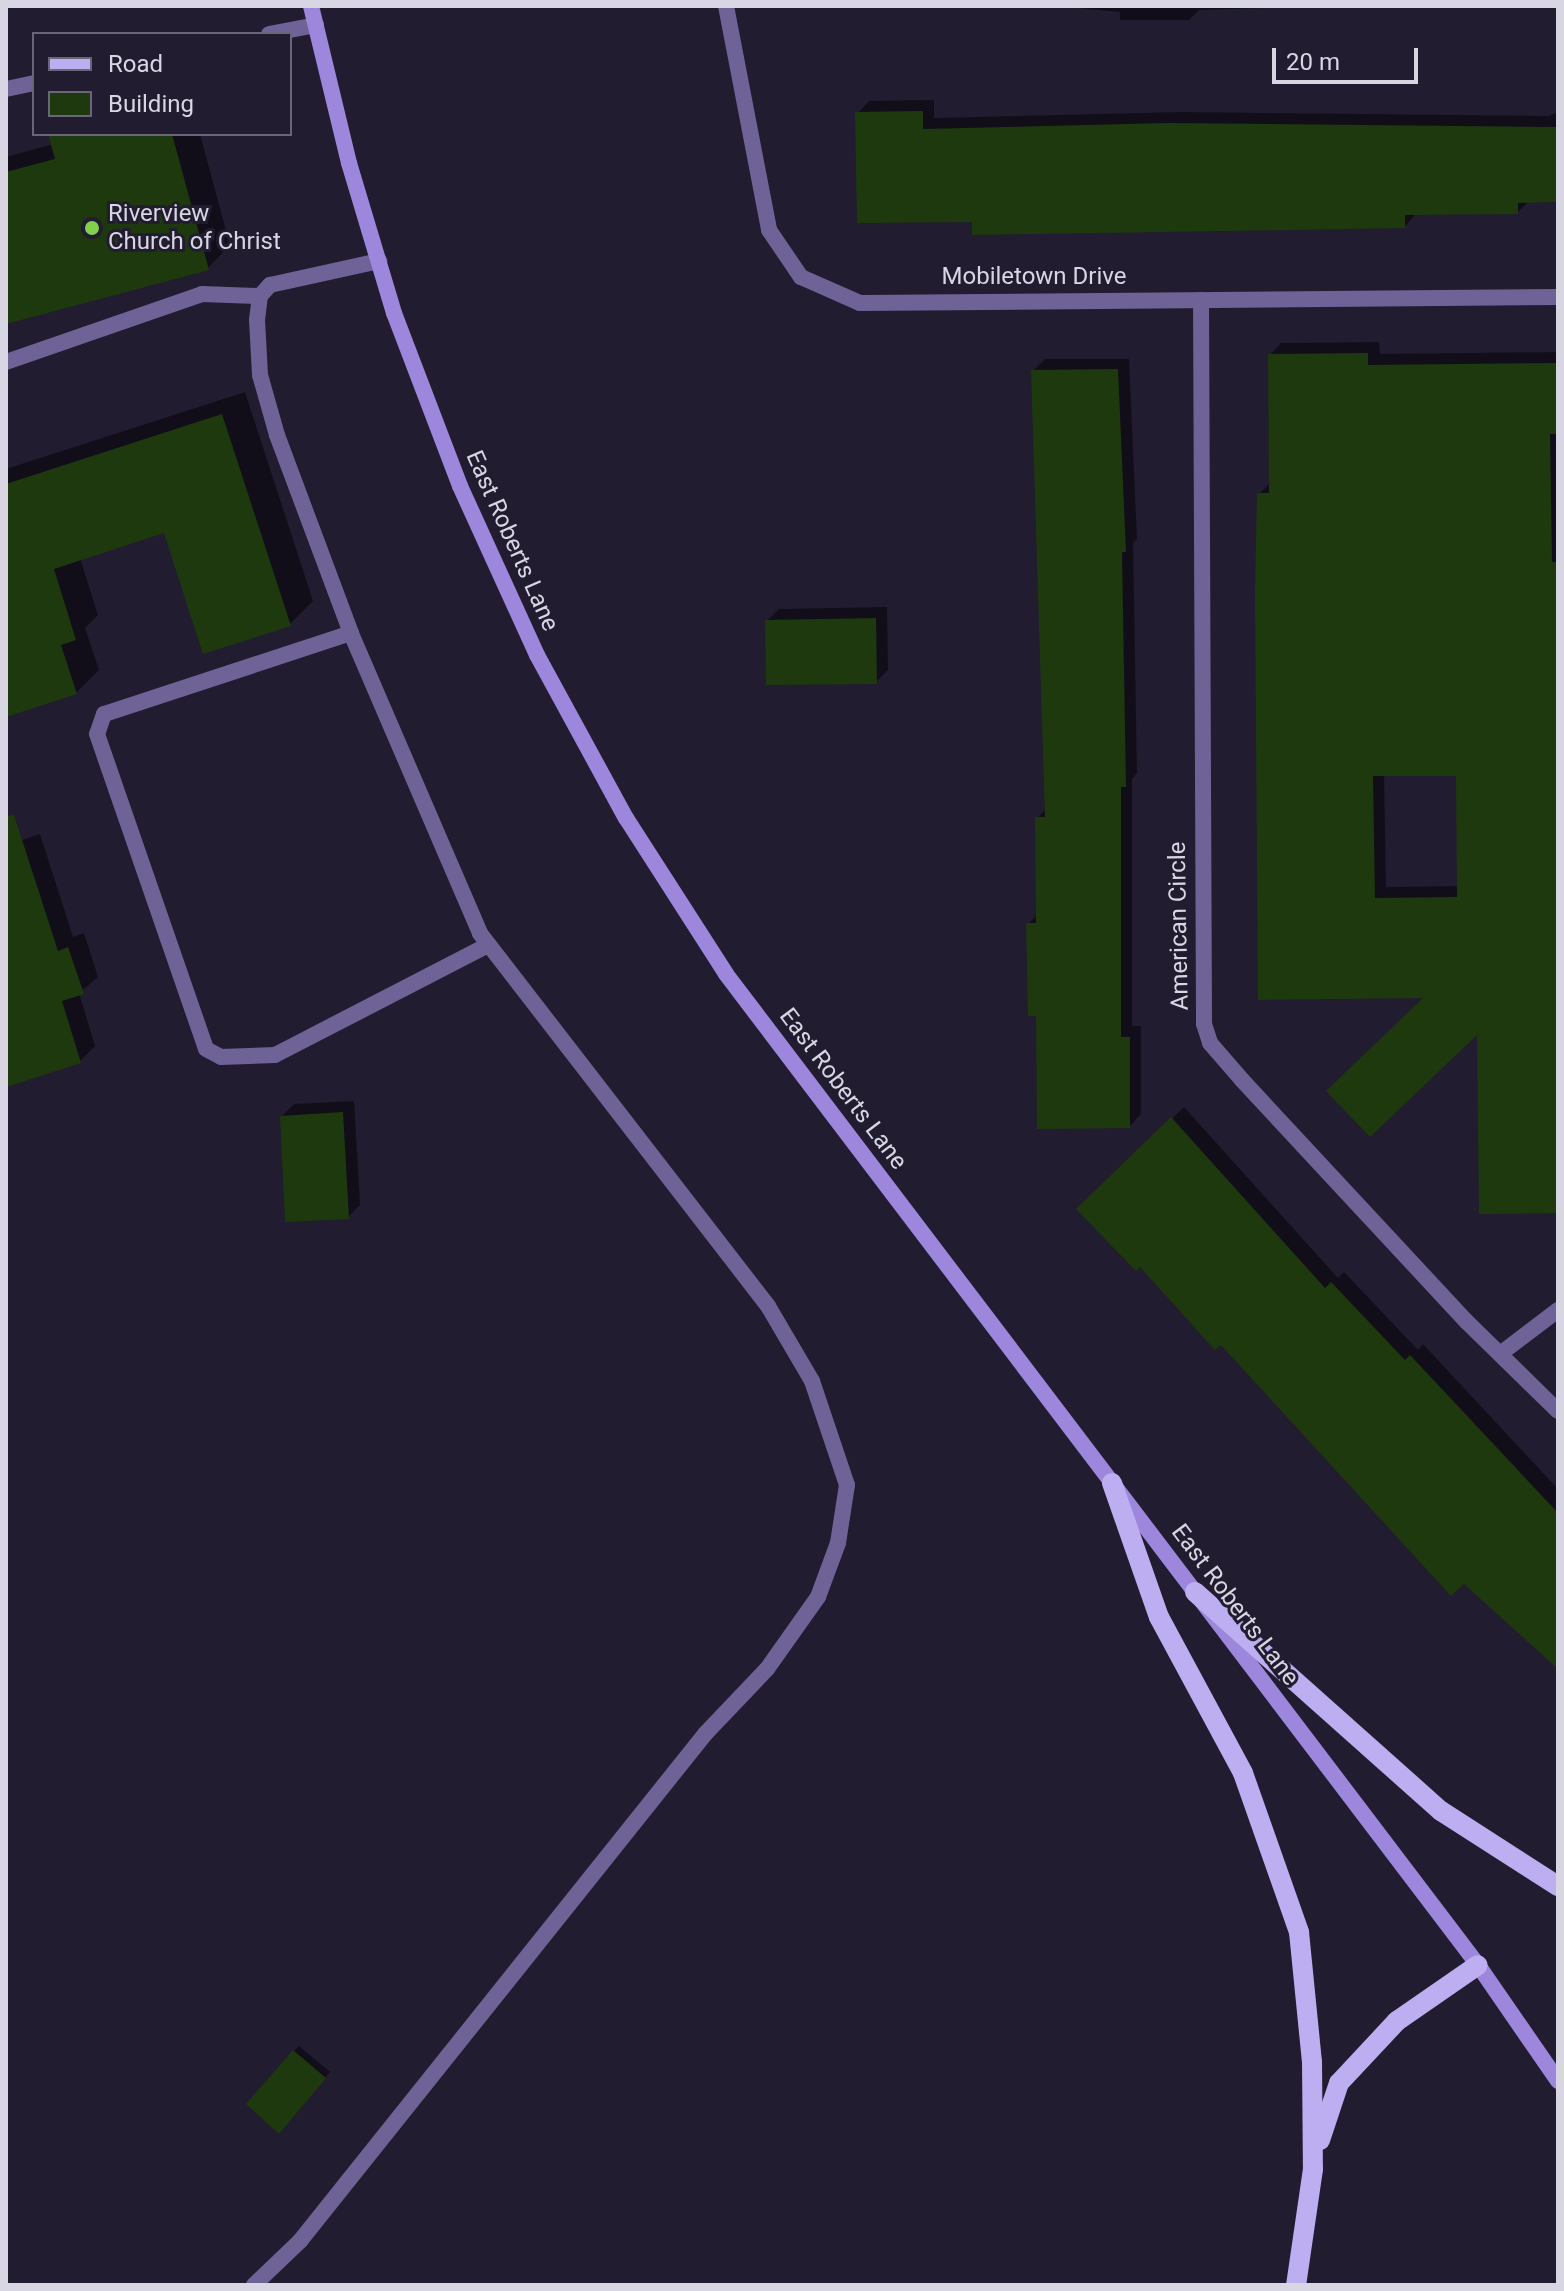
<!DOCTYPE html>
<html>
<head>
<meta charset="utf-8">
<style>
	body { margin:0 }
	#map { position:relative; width:1564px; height:2291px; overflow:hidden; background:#211c2f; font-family:Roboto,sans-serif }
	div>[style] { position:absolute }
	.shadow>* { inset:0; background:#0007 }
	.building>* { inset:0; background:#1f390e }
	.lane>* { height:16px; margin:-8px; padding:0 8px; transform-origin:8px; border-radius:8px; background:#6e6297 }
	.street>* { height:16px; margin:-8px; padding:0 8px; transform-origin:8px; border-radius:8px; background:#6e6297 }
	.secondary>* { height:16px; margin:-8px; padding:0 8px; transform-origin:8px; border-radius:8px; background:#9c87dd }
	.primary>* { height:20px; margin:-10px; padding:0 10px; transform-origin:10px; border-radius:10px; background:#bcaef0 }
	.dots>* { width:22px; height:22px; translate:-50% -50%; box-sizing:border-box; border:4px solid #211c2f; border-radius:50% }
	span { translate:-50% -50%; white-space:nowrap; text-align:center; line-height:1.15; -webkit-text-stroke:6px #211c2f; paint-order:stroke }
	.poi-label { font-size:24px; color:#d8d6e3 }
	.left { translate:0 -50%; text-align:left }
	.street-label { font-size:24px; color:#d8d6e3 }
	.frame { position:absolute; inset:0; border:8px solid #d8d6e3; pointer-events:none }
	.legend { position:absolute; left:32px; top:32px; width:260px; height:104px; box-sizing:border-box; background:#211c2f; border:2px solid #6a6677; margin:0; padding:10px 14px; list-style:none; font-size:24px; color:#d8d6e3 }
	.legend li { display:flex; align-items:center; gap:16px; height:40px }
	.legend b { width:40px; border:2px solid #6a6677 }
	.scale { position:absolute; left:1272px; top:48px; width:146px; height:36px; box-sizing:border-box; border:4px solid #d8d6e3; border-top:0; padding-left:10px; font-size:24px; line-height:28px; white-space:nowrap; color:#d8d6e3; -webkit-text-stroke:6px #211c2f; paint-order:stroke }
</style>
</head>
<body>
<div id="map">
	<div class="shadow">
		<div style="clip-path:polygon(1323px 6px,1199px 10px,1189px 20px,1120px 20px,1120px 12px,1077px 8px,836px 6px)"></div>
		<div style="clip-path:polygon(934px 100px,934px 118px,1181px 112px,1549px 116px,1558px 112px,1558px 200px,1529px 201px,1518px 212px,1417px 213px,1405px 226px,974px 220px,858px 113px,869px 101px)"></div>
		<div style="clip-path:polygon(50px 134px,200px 134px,230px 245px,208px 268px,6px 322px,6px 157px,53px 144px)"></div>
		<div style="clip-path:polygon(evenodd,1379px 342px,1380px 354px,1558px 352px,1558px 1211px,1479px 1030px,1427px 996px,1260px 998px,1259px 494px,1271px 482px,1270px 355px,1281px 343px,1379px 342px,1384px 774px,1458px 774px,1459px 886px,1386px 887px,1384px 774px)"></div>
		<div style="clip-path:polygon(1045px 359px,1129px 359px,1137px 539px,1133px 543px,1137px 773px,1132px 779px,1132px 1026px,1141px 1026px,1141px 1114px,1130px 1126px,1038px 1014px,1028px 924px,1038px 914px,1037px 818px,1047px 808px,1033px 371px)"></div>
		<div style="clip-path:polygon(245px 392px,313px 601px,290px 624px,166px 531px,80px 558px,98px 615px,85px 628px,99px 670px,76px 693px,6px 715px,6px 469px)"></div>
		<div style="clip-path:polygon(887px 607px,888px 670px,876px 682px,767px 621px,779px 609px)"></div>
		<div style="clip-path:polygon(14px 816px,22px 840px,40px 834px,73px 937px,84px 933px,98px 977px,79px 993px,95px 1046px,80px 1061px,6px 1082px,6px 819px)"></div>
		<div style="clip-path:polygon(354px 1101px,360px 1205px,348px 1217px,282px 1116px,294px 1104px)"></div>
		<div style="clip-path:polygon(1184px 1107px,1338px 1278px,1344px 1272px,1418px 1350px,1423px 1344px,1558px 1489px,1558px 1666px,1079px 1209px)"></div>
		<div style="clip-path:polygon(299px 2046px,330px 2072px,284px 2126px,294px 2051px)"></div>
	</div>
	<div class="building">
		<div style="clip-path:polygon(923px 111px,923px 129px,1168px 123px,1558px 127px,1558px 202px,1518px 203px,1518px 214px,1405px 215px,1405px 228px,972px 235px,972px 222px,857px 223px,855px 112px)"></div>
		<div style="clip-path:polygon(48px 134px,172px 134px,209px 270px,6px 324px,6px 172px,55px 159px)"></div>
		<div style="clip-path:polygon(evenodd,1368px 353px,1368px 365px,1558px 363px,1558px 434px,1550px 434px,1552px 562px,1558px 562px,1558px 1213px,1479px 1214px,1477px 1035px,1370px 1137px,1326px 1091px,1423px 998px,1258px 1000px,1255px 593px,1257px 493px,1269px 493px,1268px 354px,1368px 353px,1373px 776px,1456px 776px,1457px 897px,1375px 898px,1373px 776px)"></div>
		<div style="clip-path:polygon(1118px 369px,1126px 552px,1122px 552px,1126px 787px,1121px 787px,1121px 1037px,1130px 1037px,1130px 1128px,1037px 1129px,1036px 1016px,1028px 1016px,1026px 923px,1036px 923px,1035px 817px,1045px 817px,1031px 370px)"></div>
		<div style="clip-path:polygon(222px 414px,291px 626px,203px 654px,164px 533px,54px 569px,76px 640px,61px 645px,77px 694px,6px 717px,6px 484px)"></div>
		<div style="clip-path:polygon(876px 618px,877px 684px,766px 685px,765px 620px)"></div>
		<div style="clip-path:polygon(14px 815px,58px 951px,68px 947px,84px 994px,62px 1001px,81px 1063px,6px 1087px,6px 816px)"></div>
		<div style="clip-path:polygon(343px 1112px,349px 1219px,285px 1222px,280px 1116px)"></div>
		<div style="clip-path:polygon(1171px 1117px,1325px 1288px,1331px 1282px,1405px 1360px,1410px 1355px,1558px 1513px,1558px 1669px,1464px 1584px,1451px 1596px,1221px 1345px,1215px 1350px,1140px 1267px,1136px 1271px,1076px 1209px)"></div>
		<div style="clip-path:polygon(293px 2050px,326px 2078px,279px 2134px,246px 2104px)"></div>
	</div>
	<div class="lane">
		<div style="left:269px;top:34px;width:48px;rotate:-10.8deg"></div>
		<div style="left:6px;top:89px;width:29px;rotate:-12deg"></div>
		<div style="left:6px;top:362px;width:207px;rotate:-19.1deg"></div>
		<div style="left:202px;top:294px;width:58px;rotate:2deg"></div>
		<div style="left:351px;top:633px;width:260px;rotate:161.8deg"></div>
		<div style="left:104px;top:714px;width:21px;rotate:109deg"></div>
		<div style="left:97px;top:734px;width:333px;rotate:70.9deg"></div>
		<div style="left:206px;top:1049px;width:17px;rotate:28deg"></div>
		<div style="left:221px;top:1057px;width:54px;rotate:-2.1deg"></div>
		<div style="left:275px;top:1055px;width:240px;rotate:-27.3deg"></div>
		<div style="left:254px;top:2285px;width:64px;rotate:-43.7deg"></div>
		<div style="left:300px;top:2241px;width:649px;rotate:-51.38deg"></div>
		<div style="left:705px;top:1734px;width:90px;rotate:-46.4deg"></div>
		<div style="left:767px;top:1669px;width:88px;rotate:-54.7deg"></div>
		<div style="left:818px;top:1597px;width:58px;rotate:-69.7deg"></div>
		<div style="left:838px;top:1543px;width:59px;rotate:-81.2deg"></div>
		<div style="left:847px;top:1485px;width:110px;rotate:-108.6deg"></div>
		<div style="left:812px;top:1381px;width:87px;rotate:-120.4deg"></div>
		<div style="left:768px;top:1306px;width:471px;rotate:-127.7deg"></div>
		<div style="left:480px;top:933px;width:327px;rotate:-113.3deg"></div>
		<div style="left:351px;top:633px;width:211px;rotate:-110.5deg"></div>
		<div style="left:277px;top:435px;width:62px;rotate:-105.8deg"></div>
		<div style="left:260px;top:375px;width:55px;rotate:-93.1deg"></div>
		<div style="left:257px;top:320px;width:24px;rotate:-83deg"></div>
		<div style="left:260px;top:296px;width:15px;rotate:-48deg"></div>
		<div style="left:270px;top:285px;width:112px;rotate:-12.4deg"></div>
	</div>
	<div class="street">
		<div style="left:726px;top:6px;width:228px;rotate:79.1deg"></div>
		<div style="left:769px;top:230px;width:57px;rotate:55.8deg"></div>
		<div style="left:801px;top:277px;width:64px;rotate:23.8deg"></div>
		<div style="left:860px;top:303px;width:698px;rotate:-0.49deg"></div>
		<div style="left:1201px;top:300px;width:724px;rotate:89.76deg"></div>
		<div style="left:1204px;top:1024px;width:20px;rotate:72deg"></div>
		<div style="left:1210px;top:1043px;width:49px;rotate:49.1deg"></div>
		<div style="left:1242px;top:1080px;width:330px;rotate:47.1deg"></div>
		<div style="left:1467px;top:1322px;width:127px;rotate:44.4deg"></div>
		<div style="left:1500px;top:1354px;width:73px;rotate:-37.2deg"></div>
	</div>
	<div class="secondary">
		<div style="left:311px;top:6px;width:162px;rotate:76.4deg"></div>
		<div style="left:349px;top:163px;width:157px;rotate:73.3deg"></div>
		<div style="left:394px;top:313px;width:185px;rotate:69.1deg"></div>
		<div style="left:460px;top:486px;width:186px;rotate:65.5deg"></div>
		<div style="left:537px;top:655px;width:186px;rotate:61.4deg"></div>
		<div style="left:626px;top:818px;width:185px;rotate:57.3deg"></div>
		<div style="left:726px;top:974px;width:1244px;rotate:52.81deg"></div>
		<div style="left:1478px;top:1965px;width:141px;rotate:55.4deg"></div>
	</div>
	<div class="primary">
		<div style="left:1112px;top:1483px;width:142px;rotate:70.7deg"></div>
		<div style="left:1159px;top:1617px;width:177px;rotate:61.7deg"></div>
		<div style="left:1243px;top:1773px;width:169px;rotate:70.6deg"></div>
		<div style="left:1299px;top:1932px;width:131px;rotate:84.3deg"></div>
		<div style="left:1312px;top:2062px;width:107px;rotate:89.5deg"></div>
		<div style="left:1313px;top:2169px;width:117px;rotate:98.3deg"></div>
		<div style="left:1195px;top:1592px;width:329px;rotate:41.7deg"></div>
		<div style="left:1441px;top:1811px;width:139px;rotate:32.7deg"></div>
		<div style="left:1320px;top:2140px;width:60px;rotate:-71.6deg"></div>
		<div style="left:1339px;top:2083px;width:85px;rotate:-46.9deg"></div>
		<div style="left:1397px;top:2021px;width:98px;rotate:-34.7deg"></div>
	</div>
	<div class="dots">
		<div style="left:92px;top:228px;background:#82d04f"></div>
	</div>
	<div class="poi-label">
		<span class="left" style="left:108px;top:228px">Riverview<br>Church of Christ</span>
	</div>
	<div class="street-label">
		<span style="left:1034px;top:277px">Mobiletown Drive</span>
		<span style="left:512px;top:541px;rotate:66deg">East Roberts Lane</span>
		<span style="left:1179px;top:926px;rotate:-91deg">American Circle</span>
		<span style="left:843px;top:1089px;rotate:53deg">East Roberts Lane</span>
		<span style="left:1235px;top:1605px;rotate:53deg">East Roberts Lane</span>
	</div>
	<div class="frame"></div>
	<ul class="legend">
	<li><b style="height:10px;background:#bcaef0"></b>Road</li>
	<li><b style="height:22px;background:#1f390e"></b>Building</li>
	</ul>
	<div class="scale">20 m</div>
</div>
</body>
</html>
